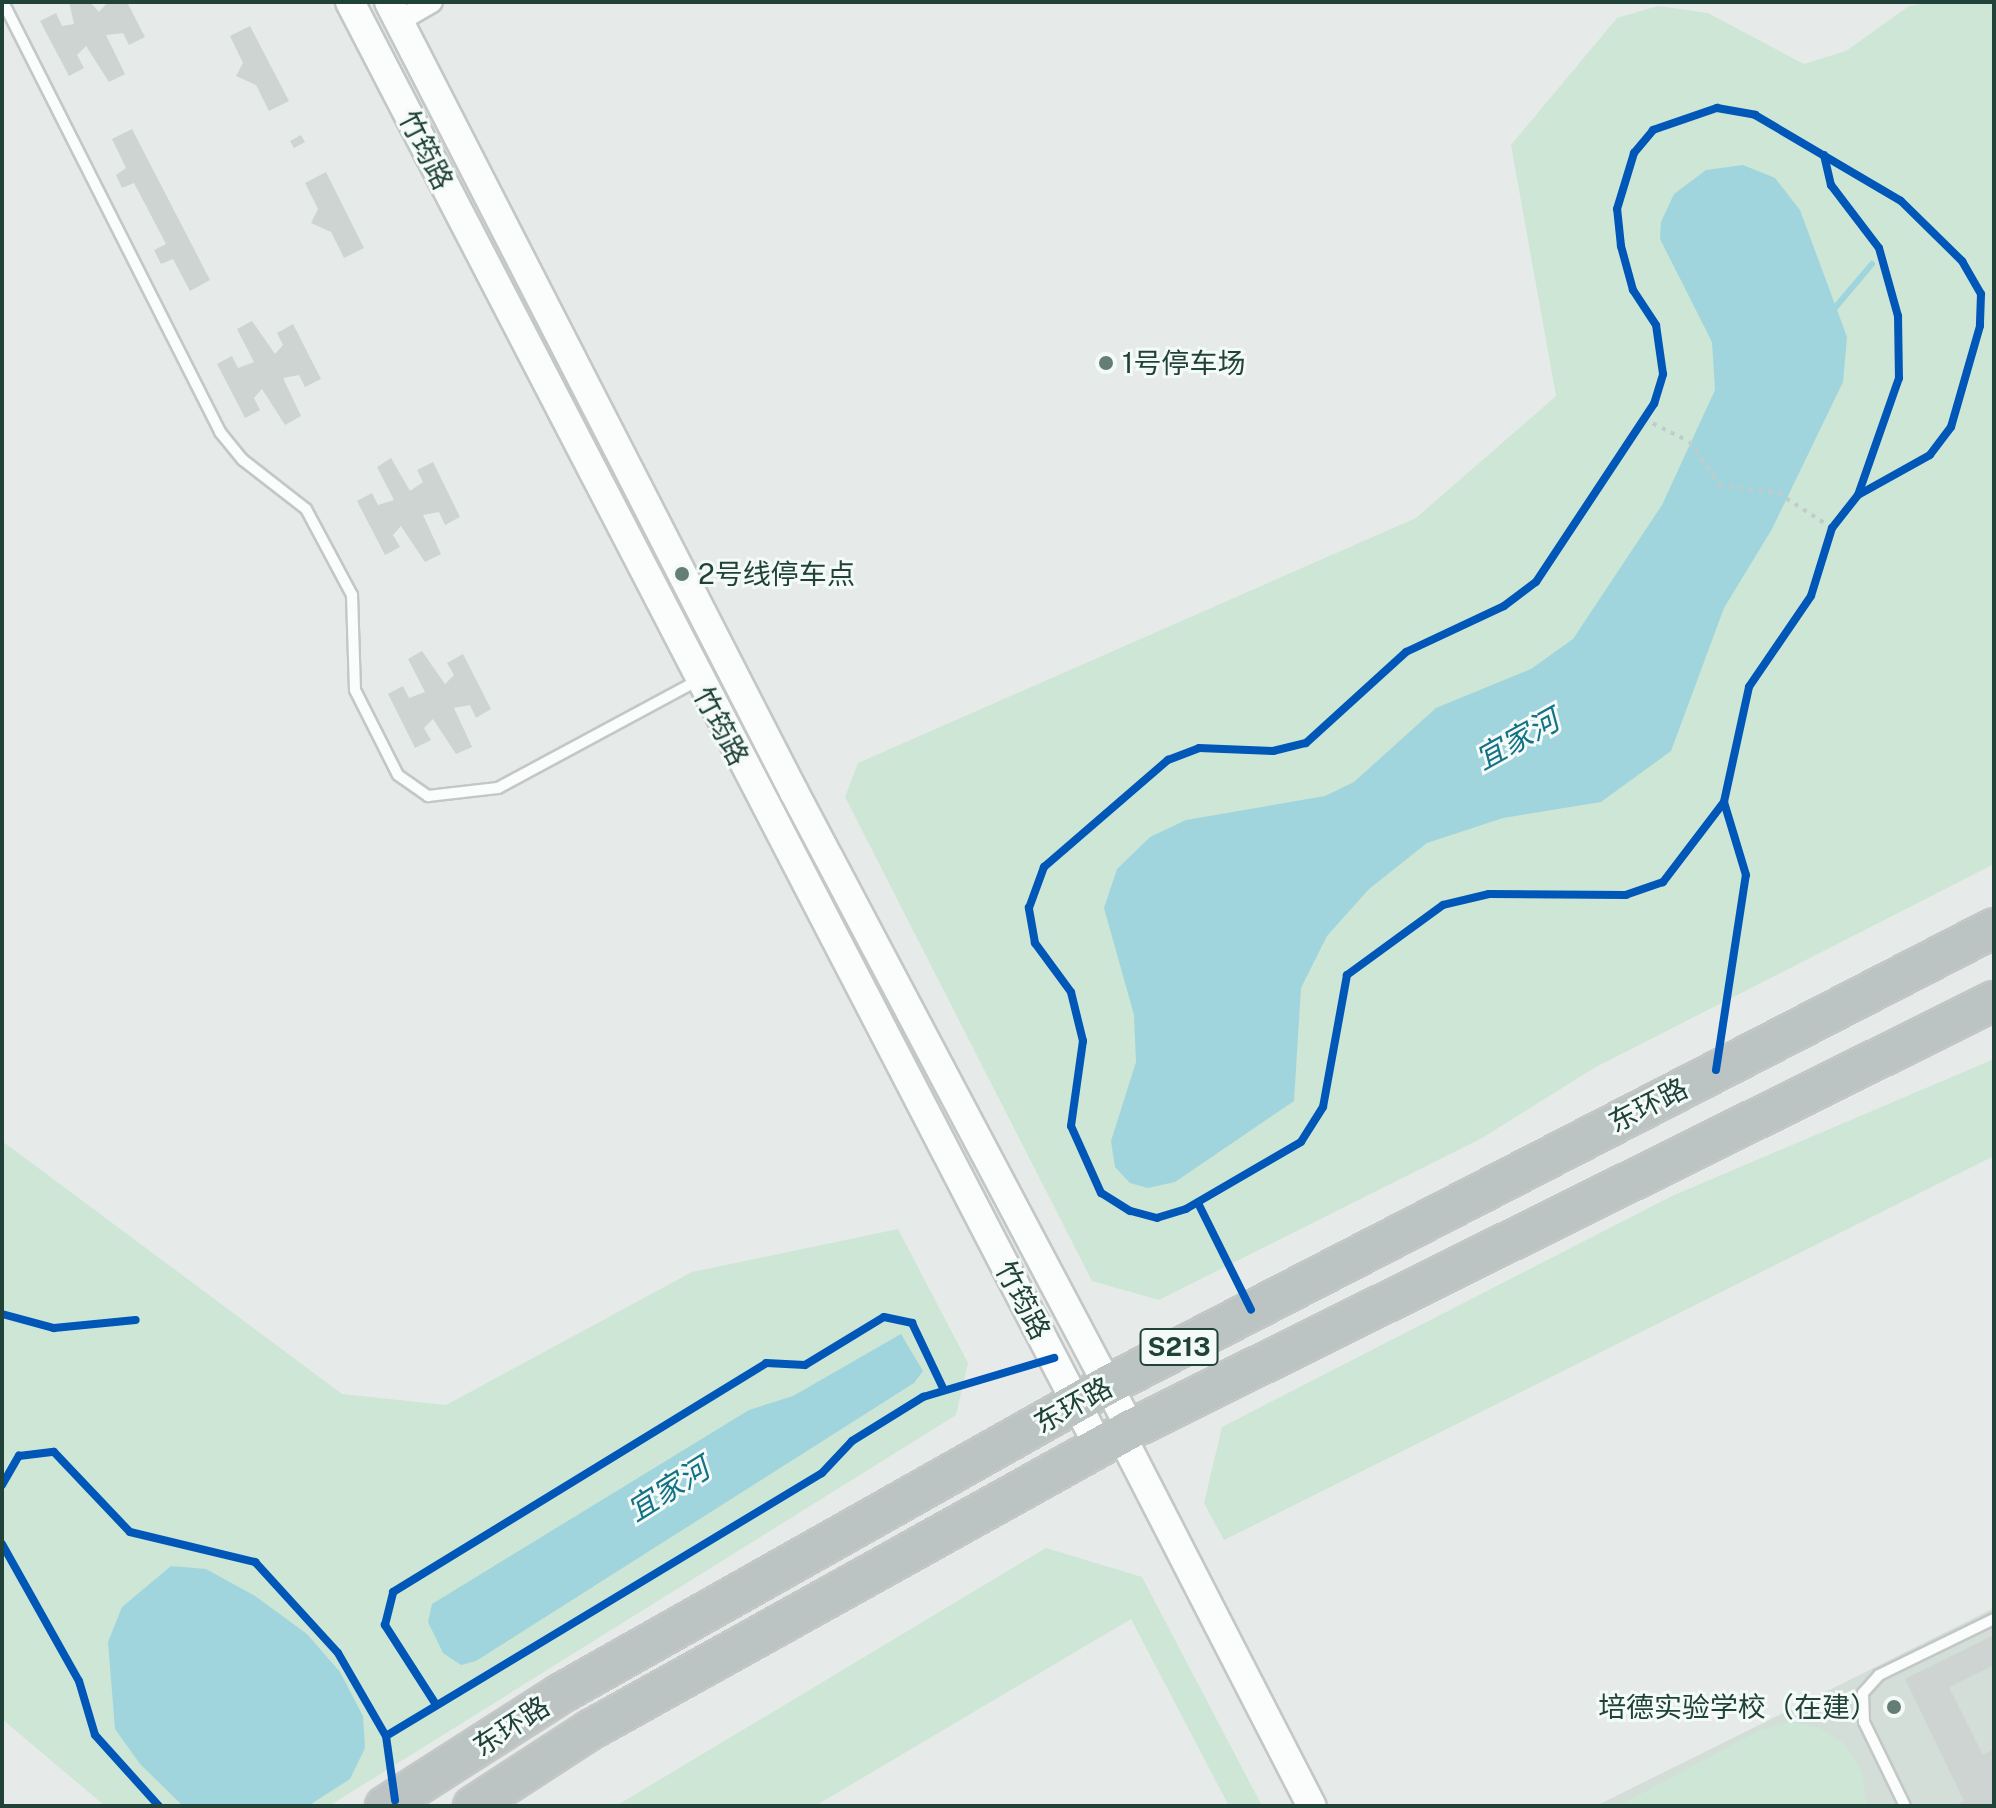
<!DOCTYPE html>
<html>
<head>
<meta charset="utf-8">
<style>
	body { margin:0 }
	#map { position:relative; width:1996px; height:1808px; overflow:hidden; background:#e6ebe9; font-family:"Public Sans","Noto Sans SC",sans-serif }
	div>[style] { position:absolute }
	.built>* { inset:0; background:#d3ded9 }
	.green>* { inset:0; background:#cde6d5 }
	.water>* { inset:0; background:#a1d5de }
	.stream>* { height:6px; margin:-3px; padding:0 3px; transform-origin:3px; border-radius:3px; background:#a1d5de }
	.building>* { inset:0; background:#cdd4d2 }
	.path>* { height:4px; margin-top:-2px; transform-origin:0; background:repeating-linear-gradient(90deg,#c1cbc9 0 4px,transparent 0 10px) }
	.roads { filter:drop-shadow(2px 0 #c3c8c6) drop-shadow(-2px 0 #c3c8c6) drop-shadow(0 2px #c3c8c6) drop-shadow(0 -2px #c3c8c6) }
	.lane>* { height:10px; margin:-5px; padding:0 5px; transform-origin:5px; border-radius:5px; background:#fbfcfc }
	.street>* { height:20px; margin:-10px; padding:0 10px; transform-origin:10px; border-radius:10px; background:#fbfcfc }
	.secondary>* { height:28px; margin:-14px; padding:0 14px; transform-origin:14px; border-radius:14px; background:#fbfcfc }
	.highway>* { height:38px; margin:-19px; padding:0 19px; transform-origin:19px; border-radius:19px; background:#bbc4c2 }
	.cycleway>* { height:8px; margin:-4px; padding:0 4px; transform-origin:4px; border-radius:4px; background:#0057b8 }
	.dots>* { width:22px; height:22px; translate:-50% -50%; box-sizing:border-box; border:4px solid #f4faf7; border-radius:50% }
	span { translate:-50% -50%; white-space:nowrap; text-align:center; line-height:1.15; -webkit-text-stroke:6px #f4faf7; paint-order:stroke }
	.shield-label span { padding:2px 6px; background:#f4faf7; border:2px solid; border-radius:6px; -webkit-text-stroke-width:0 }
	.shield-label { font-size:26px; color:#204239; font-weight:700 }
	.street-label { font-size:28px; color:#204239 }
	.poi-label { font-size:28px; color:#204239 }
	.left { translate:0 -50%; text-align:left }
	.right { translate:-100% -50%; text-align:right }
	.water-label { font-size:30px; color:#127286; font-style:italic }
	.frame { position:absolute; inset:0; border:4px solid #204239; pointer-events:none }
</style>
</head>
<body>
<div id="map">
	<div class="built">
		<div style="clip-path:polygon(1994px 1608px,1994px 1806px,1596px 1806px)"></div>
	</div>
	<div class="green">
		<div style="clip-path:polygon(1934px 2px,1994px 2px,1994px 864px,1594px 1068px,1482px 1138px,1159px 1300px,1092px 1281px,845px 797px,858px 763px,1416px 518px,1556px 396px,1511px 145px,1617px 18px,1658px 6px,1708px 13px,1804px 64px,1846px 51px,1909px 6px)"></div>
		<div style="clip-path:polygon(1994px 1059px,1994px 1156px,1224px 1540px,1204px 1503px,1222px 1427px,1672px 1196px)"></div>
		<div style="clip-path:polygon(2px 1141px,342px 1394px,446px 1405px,692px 1272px,898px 1229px,968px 1363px,956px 1415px,329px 1806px,105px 1806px,2px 1719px)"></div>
		<div style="clip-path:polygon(1046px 1548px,1142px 1577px,1262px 1806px,1229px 1806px,1131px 1619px,815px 1806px,616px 1806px)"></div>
		<div style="clip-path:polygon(1790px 1722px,1820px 1728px,1846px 1745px,1862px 1772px,1866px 1806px,1618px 1806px,1760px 1730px)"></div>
	</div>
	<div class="water">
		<div style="clip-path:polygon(1743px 165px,1775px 178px,1800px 210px,1847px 337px,1843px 382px,1772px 529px,1724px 608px,1671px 751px,1601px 802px,1503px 818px,1427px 843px,1369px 889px,1327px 936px,1301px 988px,1294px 1101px,1175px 1182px,1148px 1188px,1130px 1183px,1115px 1167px,1111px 1141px,1136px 1062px,1134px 1015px,1104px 908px,1117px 869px,1150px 837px,1186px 820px,1325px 796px,1354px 782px,1436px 708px,1531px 669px,1573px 639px,1662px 505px,1715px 390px,1712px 342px,1660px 239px,1661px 222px,1674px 194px,1706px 170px)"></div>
		<div style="clip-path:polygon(901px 1334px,923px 1371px,914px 1383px,476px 1661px,461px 1665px,443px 1653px,428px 1622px,432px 1604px,749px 1410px,793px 1396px)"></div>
		<div style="clip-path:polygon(171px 1566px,206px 1569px,255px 1596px,307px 1634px,340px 1672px,363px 1716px,365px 1748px,350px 1779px,308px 1806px,183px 1806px,140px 1764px,115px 1729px,108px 1642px,122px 1607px)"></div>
	</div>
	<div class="stream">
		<div style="left:1834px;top:309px;width:59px;rotate:-49.8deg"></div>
	</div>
	<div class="building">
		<div style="clip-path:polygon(69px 2px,90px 2px,99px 12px,108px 2px,127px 2px,145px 37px,129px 45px,123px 33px,106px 35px,125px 74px,109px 82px,86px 46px,77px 55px,84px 68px,69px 76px,40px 21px,56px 13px,62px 26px,74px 24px)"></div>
		<div style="clip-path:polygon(250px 26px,289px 101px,269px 111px,256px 85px,236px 76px,243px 63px,230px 36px)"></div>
		<div style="clip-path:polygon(132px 129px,210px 280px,190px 291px,173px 259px,161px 264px,154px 250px,166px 244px,134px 183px,122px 188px,116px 175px,126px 168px,112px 139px)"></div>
		<div style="clip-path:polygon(301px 135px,305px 142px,294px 148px,290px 141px)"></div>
		<div style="clip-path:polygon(326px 172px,364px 248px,344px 258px,331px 232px,311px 223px,318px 209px,305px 183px)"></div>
		<div style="clip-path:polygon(252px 321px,275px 354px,283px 345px,277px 333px,293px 324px,321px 379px,305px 387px,299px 375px,283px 378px,301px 416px,285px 425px,262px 389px,254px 398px,260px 410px,245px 418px,217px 364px,232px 356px,238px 368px,254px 362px,237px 329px)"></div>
		<div style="clip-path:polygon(391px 458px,410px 491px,423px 482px,417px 470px,433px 462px,460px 517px,445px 525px,439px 512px,423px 515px,441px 554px,425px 562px,401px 526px,393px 535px,400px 547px,385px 555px,357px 501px,372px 493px,378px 505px,394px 500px,377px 467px)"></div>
		<div style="clip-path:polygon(422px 651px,445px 684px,454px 675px,447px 663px,463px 654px,491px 709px,476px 718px,470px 705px,454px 708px,472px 747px,456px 754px,433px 719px,424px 728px,431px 740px,415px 748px,388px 694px,403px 686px,409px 698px,425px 692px,408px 659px)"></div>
		<div style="clip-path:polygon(1994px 1635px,1994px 1665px,1949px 1687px,1983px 1755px,1994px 1749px,1994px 1806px,1954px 1806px,1964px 1801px,1905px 1679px)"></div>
	</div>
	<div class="path">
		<div style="left:1644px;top:419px;width:51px;rotate:26.6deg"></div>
		<div style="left:1690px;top:442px;width:52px;rotate:56deg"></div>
		<div style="left:1719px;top:485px;width:60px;rotate:7.7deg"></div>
		<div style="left:1778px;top:493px;width:64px;rotate:32.9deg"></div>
	</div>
	<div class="roads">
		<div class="lane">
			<div style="left:3px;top:2px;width:482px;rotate:63.2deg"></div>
			<div style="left:220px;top:432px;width:36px;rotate:51deg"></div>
			<div style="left:243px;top:460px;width:80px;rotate:37.9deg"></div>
			<div style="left:306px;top:509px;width:98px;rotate:61.9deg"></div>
			<div style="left:352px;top:595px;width:95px;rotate:88.2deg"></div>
			<div style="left:355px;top:690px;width:95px;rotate:63.2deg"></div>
			<div style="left:398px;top:775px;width:37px;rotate:35deg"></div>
			<div style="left:428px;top:796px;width:70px;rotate:-6.5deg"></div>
			<div style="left:498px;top:788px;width:226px;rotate:-28.3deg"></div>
			<div style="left:1905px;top:1806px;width:93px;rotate:-116deg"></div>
			<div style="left:1864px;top:1722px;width:29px;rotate:-92deg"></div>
			<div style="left:1863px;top:1693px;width:24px;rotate:-48deg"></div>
			<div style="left:1879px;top:1675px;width:128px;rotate:-26deg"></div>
		</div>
		<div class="street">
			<div style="left:399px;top:21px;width:38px;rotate:-30deg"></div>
		</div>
		<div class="secondary">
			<div style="left:350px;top:2px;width:1628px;rotate:62.6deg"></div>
			<div style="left:389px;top:2px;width:888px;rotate:62.86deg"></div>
			<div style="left:794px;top:792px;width:721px;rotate:62.12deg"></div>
			<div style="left:1121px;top:1435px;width:417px;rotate:62.8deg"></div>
		</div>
		<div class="highway">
			<div style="left:385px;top:1806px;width:208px;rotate:-32.6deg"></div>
			<div style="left:560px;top:1694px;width:629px;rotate:-29.42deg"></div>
			<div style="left:1108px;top:1385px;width:997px;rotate:-27.28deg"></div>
			<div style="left:473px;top:1806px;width:140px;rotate:-33deg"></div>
			<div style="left:590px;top:1730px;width:619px;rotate:-29.09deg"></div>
			<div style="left:1131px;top:1429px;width:963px;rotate:-26.38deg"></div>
		</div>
	</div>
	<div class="cycleway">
		<div style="left:1717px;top:108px;width:39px;rotate:10deg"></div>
		<div style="left:1755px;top:115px;width:169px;rotate:30.5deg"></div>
		<div style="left:1901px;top:201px;width:86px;rotate:44.5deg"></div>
		<div style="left:1962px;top:261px;width:38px;rotate:60deg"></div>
		<div style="left:1981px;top:294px;width:32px;rotate:92deg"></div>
		<div style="left:1980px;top:326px;width:105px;rotate:106deg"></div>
		<div style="left:1951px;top:427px;width:35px;rotate:127deg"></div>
		<div style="left:1930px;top:455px;width:82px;rotate:150.9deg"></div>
		<div style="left:1858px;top:495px;width:42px;rotate:128.2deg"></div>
		<div style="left:1832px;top:528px;width:71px;rotate:107.2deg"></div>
		<div style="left:1811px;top:596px;width:110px;rotate:124.3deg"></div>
		<div style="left:1749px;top:687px;width:118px;rotate:102.3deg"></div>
		<div style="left:1724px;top:802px;width:101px;rotate:127.3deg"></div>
		<div style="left:1663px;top:882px;width:39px;rotate:161deg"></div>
		<div style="left:1626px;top:895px;width:137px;rotate:-179.6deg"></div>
		<div style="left:1489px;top:894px;width:47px;rotate:166.6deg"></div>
		<div style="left:1443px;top:905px;width:119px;rotate:143.9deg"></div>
		<div style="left:1347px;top:975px;width:134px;rotate:100.3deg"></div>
		<div style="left:1323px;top:1107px;width:41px;rotate:122.2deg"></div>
		<div style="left:1301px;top:1142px;width:133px;rotate:149.8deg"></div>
		<div style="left:1186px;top:1209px;width:30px;rotate:163deg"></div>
		<div style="left:1157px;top:1218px;width:28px;rotate:-165deg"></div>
		<div style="left:1130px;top:1211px;width:34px;rotate:-148deg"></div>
		<div style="left:1101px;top:1193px;width:73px;rotate:-114.1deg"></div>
		<div style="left:1071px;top:1126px;width:86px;rotate:-82deg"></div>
		<div style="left:1083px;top:1041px;width:50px;rotate:-103.8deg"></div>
		<div style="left:1071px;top:992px;width:61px;rotate:-126.3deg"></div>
		<div style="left:1035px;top:943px;width:36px;rotate:-100deg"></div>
		<div style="left:1029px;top:908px;width:44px;rotate:-69.9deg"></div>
		<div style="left:1044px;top:867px;width:164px;rotate:-40.8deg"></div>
		<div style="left:1168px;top:760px;width:33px;rotate:-21deg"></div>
		<div style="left:1199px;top:748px;width:74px;rotate:2.3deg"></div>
		<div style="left:1273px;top:751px;width:34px;rotate:-14deg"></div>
		<div style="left:1306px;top:743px;width:135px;rotate:-42.3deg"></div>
		<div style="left:1406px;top:652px;width:108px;rotate:-25.1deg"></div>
		<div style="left:1504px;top:606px;width:40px;rotate:-37deg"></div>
		<div style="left:1536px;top:582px;width:214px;rotate:-56.5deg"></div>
		<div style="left:1654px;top:404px;width:31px;rotate:-73deg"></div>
		<div style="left:1663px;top:374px;width:49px;rotate:-98.1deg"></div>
		<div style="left:1656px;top:325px;width:42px;rotate:-123.3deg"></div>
		<div style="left:1633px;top:290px;width:46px;rotate:-105.3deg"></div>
		<div style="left:1621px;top:246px;width:37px;rotate:-96deg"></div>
		<div style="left:1617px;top:209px;width:59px;rotate:-73.1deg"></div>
		<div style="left:1634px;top:153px;width:30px;rotate:-50deg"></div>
		<div style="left:1653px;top:130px;width:68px;rotate:-19deg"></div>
		<div style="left:1824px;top:155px;width:31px;rotate:77deg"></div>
		<div style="left:1831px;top:185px;width:79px;rotate:52.7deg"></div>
		<div style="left:1879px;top:248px;width:71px;rotate:74.4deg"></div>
		<div style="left:1898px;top:316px;width:62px;rotate:89.1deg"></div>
		<div style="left:1899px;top:378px;width:124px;rotate:109.3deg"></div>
		<div style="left:1716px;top:1070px;width:197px;rotate:-81.3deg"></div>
		<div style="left:1746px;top:875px;width:76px;rotate:-106.8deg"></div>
		<div style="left:1198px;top:1203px;width:119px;rotate:63.6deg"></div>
		<div style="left:2px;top:1314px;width:54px;rotate:15.1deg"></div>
		<div style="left:54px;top:1328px;width:82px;rotate:-5.6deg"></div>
		<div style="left:2px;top:1485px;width:34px;rotate:-60deg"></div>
		<div style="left:19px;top:1456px;width:35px;rotate:-7deg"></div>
		<div style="left:54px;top:1452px;width:110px;rotate:46.5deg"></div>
		<div style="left:130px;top:1532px;width:129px;rotate:13.5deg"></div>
		<div style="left:255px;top:1562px;width:123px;rotate:47.6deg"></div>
		<div style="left:338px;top:1653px;width:96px;rotate:60deg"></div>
		<div style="left:386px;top:1736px;width:65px;rotate:82deg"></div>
		<div style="left:2px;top:1544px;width:157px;rotate:60.7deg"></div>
		<div style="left:79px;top:1681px;width:56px;rotate:73.5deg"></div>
		<div style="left:95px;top:1735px;width:96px;rotate:48deg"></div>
		<div style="left:435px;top:1703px;width:93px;rotate:-122.7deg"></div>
		<div style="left:385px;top:1625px;width:34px;rotate:-76deg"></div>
		<div style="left:393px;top:1592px;width:438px;rotate:-31.5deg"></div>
		<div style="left:766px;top:1363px;width:39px;rotate:3deg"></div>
		<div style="left:805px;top:1365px;width:92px;rotate:-31.3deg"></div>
		<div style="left:884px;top:1317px;width:29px;rotate:12deg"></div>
		<div style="left:912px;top:1323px;width:72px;rotate:64.5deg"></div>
		<div style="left:386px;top:1736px;width:509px;rotate:-31.1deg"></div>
		<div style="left:822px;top:1473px;width:44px;rotate:-46.8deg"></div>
		<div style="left:852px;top:1441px;width:84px;rotate:-31.8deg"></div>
		<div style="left:923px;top:1397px;width:137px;rotate:-16.6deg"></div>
	</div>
	<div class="dots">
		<div style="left:1106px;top:363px;background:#657d77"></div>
		<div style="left:682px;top:574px;background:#657d77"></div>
		<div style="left:1894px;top:1707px;background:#657d77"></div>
	</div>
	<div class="shield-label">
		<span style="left:1179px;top:1347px">S213</span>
	</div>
	<div class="street-label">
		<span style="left:426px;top:150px;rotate:63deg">竹筠路</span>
		<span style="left:721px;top:726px;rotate:62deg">竹筠路</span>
		<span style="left:1648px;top:1105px;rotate:-27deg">东环路</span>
		<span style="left:1023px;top:1300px;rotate:62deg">竹筠路</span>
		<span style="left:1073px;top:1405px;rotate:-29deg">东环路</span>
		<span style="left:511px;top:1726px;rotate:-33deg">东环路</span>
	</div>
	<div class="poi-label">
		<span class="left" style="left:1122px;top:363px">1号停车场</span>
		<span class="left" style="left:698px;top:574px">2号线停车点</span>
		<span class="right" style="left:1878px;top:1707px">培德实验学校（在建）</span>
	</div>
	<div class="water-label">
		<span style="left:1517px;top:739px;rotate:-29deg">宜家河</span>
		<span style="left:668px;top:1489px;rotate:-32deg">宜家河</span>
	</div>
	<div class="frame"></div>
</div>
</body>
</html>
